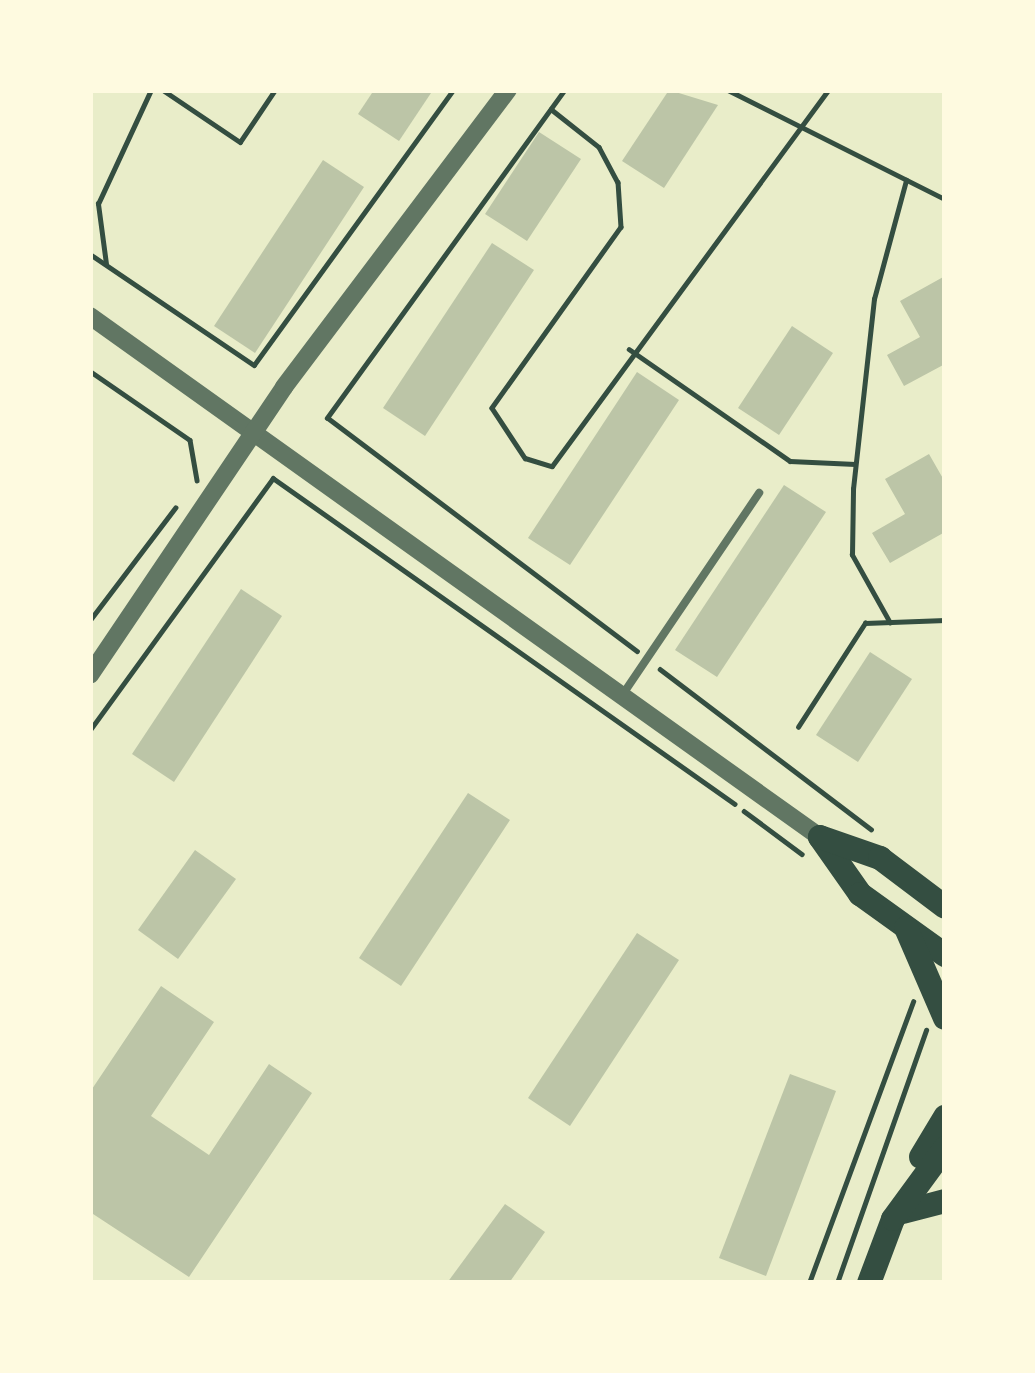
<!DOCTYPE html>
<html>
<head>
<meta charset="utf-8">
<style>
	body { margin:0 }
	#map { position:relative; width:1035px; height:1373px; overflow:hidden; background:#e9edc9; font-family:Commissioner,sans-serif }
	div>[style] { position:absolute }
	.building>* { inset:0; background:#bcc5a7 }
	.path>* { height:4.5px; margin:-2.25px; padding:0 2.25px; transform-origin:2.25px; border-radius:2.25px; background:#344e41 }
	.service>* { height:8px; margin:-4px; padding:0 4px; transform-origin:4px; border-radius:4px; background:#617663 }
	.tertiary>* { height:18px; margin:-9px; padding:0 9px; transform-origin:9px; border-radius:9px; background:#617663 }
	.trunk>* { height:24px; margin:-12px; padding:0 12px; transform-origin:12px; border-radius:12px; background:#344e41 }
	span { translate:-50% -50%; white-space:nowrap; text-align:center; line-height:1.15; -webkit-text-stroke:12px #fefae0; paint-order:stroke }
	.frame { position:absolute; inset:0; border:93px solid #fefae0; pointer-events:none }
</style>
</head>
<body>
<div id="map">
	<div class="building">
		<div style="clip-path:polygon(374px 90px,433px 90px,399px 141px,358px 114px)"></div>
		<div style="clip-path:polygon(669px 90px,718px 105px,664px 188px,622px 161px)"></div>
		<div style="clip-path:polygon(539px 132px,581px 159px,527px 241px,485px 214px)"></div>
		<div style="clip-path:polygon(323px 160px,364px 187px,255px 353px,214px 326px)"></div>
		<div style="clip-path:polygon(492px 243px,534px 270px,425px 436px,383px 408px)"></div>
		<div style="clip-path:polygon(945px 276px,945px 364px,904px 386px,887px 355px,920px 337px,900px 301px)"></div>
		<div style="clip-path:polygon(792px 326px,833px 353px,779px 435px,738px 408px)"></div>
		<div style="clip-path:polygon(637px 372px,679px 400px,570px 565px,528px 538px)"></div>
		<div style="clip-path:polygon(929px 454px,945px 482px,945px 532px,890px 563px,872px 533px,905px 514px,885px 479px)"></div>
		<div style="clip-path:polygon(784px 485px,826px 512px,717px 677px,675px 650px)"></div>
		<div style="clip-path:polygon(241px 589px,282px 616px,174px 782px,132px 754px)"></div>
		<div style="clip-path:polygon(870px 652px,912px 679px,858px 762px,816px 735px)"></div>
		<div style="clip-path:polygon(468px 793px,510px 820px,401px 986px,359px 958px)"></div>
		<div style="clip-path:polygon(195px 850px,236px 879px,178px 959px,138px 930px)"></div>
		<div style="clip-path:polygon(637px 933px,679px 960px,570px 1126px,528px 1098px)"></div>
		<div style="clip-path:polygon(161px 986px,214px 1022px,151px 1116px,209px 1155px,269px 1064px,312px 1093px,189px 1277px,90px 1212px,90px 1092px)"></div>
		<div style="clip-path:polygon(790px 1074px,836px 1091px,766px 1276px,719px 1258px)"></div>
		<div style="clip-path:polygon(505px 1204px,545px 1232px,509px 1283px,447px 1283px)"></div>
	</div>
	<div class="path">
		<div style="left:163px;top:90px;width:93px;rotate:34deg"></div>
		<div style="left:240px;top:142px;width:63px;rotate:-56.1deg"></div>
		<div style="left:565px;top:90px;width:405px;rotate:125.9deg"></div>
		<div style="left:328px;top:418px;width:387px;rotate:37deg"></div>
		<div style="left:728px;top:90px;width:243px;rotate:26.7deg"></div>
		<div style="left:551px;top:109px;width:61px;rotate:38.4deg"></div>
		<div style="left:599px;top:147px;width:40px;rotate:62deg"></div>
		<div style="left:618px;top:182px;width:45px;rotate:86.2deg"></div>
		<div style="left:621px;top:227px;width:222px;rotate:125.5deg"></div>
		<div style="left:492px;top:408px;width:60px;rotate:56.6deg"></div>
		<div style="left:525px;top:458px;width:28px;rotate:17deg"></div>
		<div style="left:552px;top:466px;width:466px;rotate:-53.7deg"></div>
		<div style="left:90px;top:254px;width:198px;rotate:34.1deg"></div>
		<div style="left:254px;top:365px;width:339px;rotate:-54.1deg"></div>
		<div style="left:106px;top:264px;width:61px;rotate:-97.6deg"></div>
		<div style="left:98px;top:204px;width:126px;rotate:-65.1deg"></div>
		<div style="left:629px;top:349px;width:196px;rotate:34.8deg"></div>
		<div style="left:790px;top:461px;width:65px;rotate:2.6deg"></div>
		<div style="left:90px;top:371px;width:121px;rotate:34.6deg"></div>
		<div style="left:190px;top:440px;width:41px;rotate:80.1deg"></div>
		<div style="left:90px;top:620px;width:141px;rotate:-52.8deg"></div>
		<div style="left:890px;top:623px;width:78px;rotate:-119.2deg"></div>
		<div style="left:852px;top:555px;width:66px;rotate:-89.1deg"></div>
		<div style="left:853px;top:489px;width:191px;rotate:-83.7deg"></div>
		<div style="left:874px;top:299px;width:123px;rotate:-74.9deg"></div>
		<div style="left:660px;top:669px;width:265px;rotate:37.2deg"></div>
		<div style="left:798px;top:727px;width:124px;rotate:-57.2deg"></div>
		<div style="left:865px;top:623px;width:80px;rotate:-2.1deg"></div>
		<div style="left:90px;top:730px;width:311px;rotate:-54deg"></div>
		<div style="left:273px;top:478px;width:565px;rotate:35.21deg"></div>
		<div style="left:744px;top:811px;width:72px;rotate:36.6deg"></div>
		<div style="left:809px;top:1283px;width:300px;rotate:-69.7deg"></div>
		<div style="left:837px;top:1283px;width:268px;rotate:-70.6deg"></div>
	</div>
	<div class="service">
		<div style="left:623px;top:694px;width:243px;rotate:-55.9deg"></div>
	</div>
	<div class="tertiary">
		<div style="left:90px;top:316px;width:897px;rotate:35.52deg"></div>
		<div style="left:90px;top:675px;width:347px;rotate:-56deg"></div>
		<div style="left:284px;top:387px;width:372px;rotate:-53deg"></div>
	</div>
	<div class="trunk">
		<div style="left:820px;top:837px;width:70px;rotate:54.9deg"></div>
		<div style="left:860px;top:894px;width:105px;rotate:35.7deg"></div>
		<div style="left:820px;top:837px;width:64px;rotate:19.3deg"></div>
		<div style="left:880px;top:858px;width:81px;rotate:37deg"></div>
		<div style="left:906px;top:928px;width:98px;rotate:66.6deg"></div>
		<div style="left:921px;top:1157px;width:47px;rotate:-59deg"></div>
		<div style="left:903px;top:1212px;width:43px;rotate:-14.7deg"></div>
		<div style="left:869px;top:1283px;width:68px;rotate:-69.4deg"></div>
		<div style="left:893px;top:1219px;width:88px;rotate:-53.8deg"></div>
	</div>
	<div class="frame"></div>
</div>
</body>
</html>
